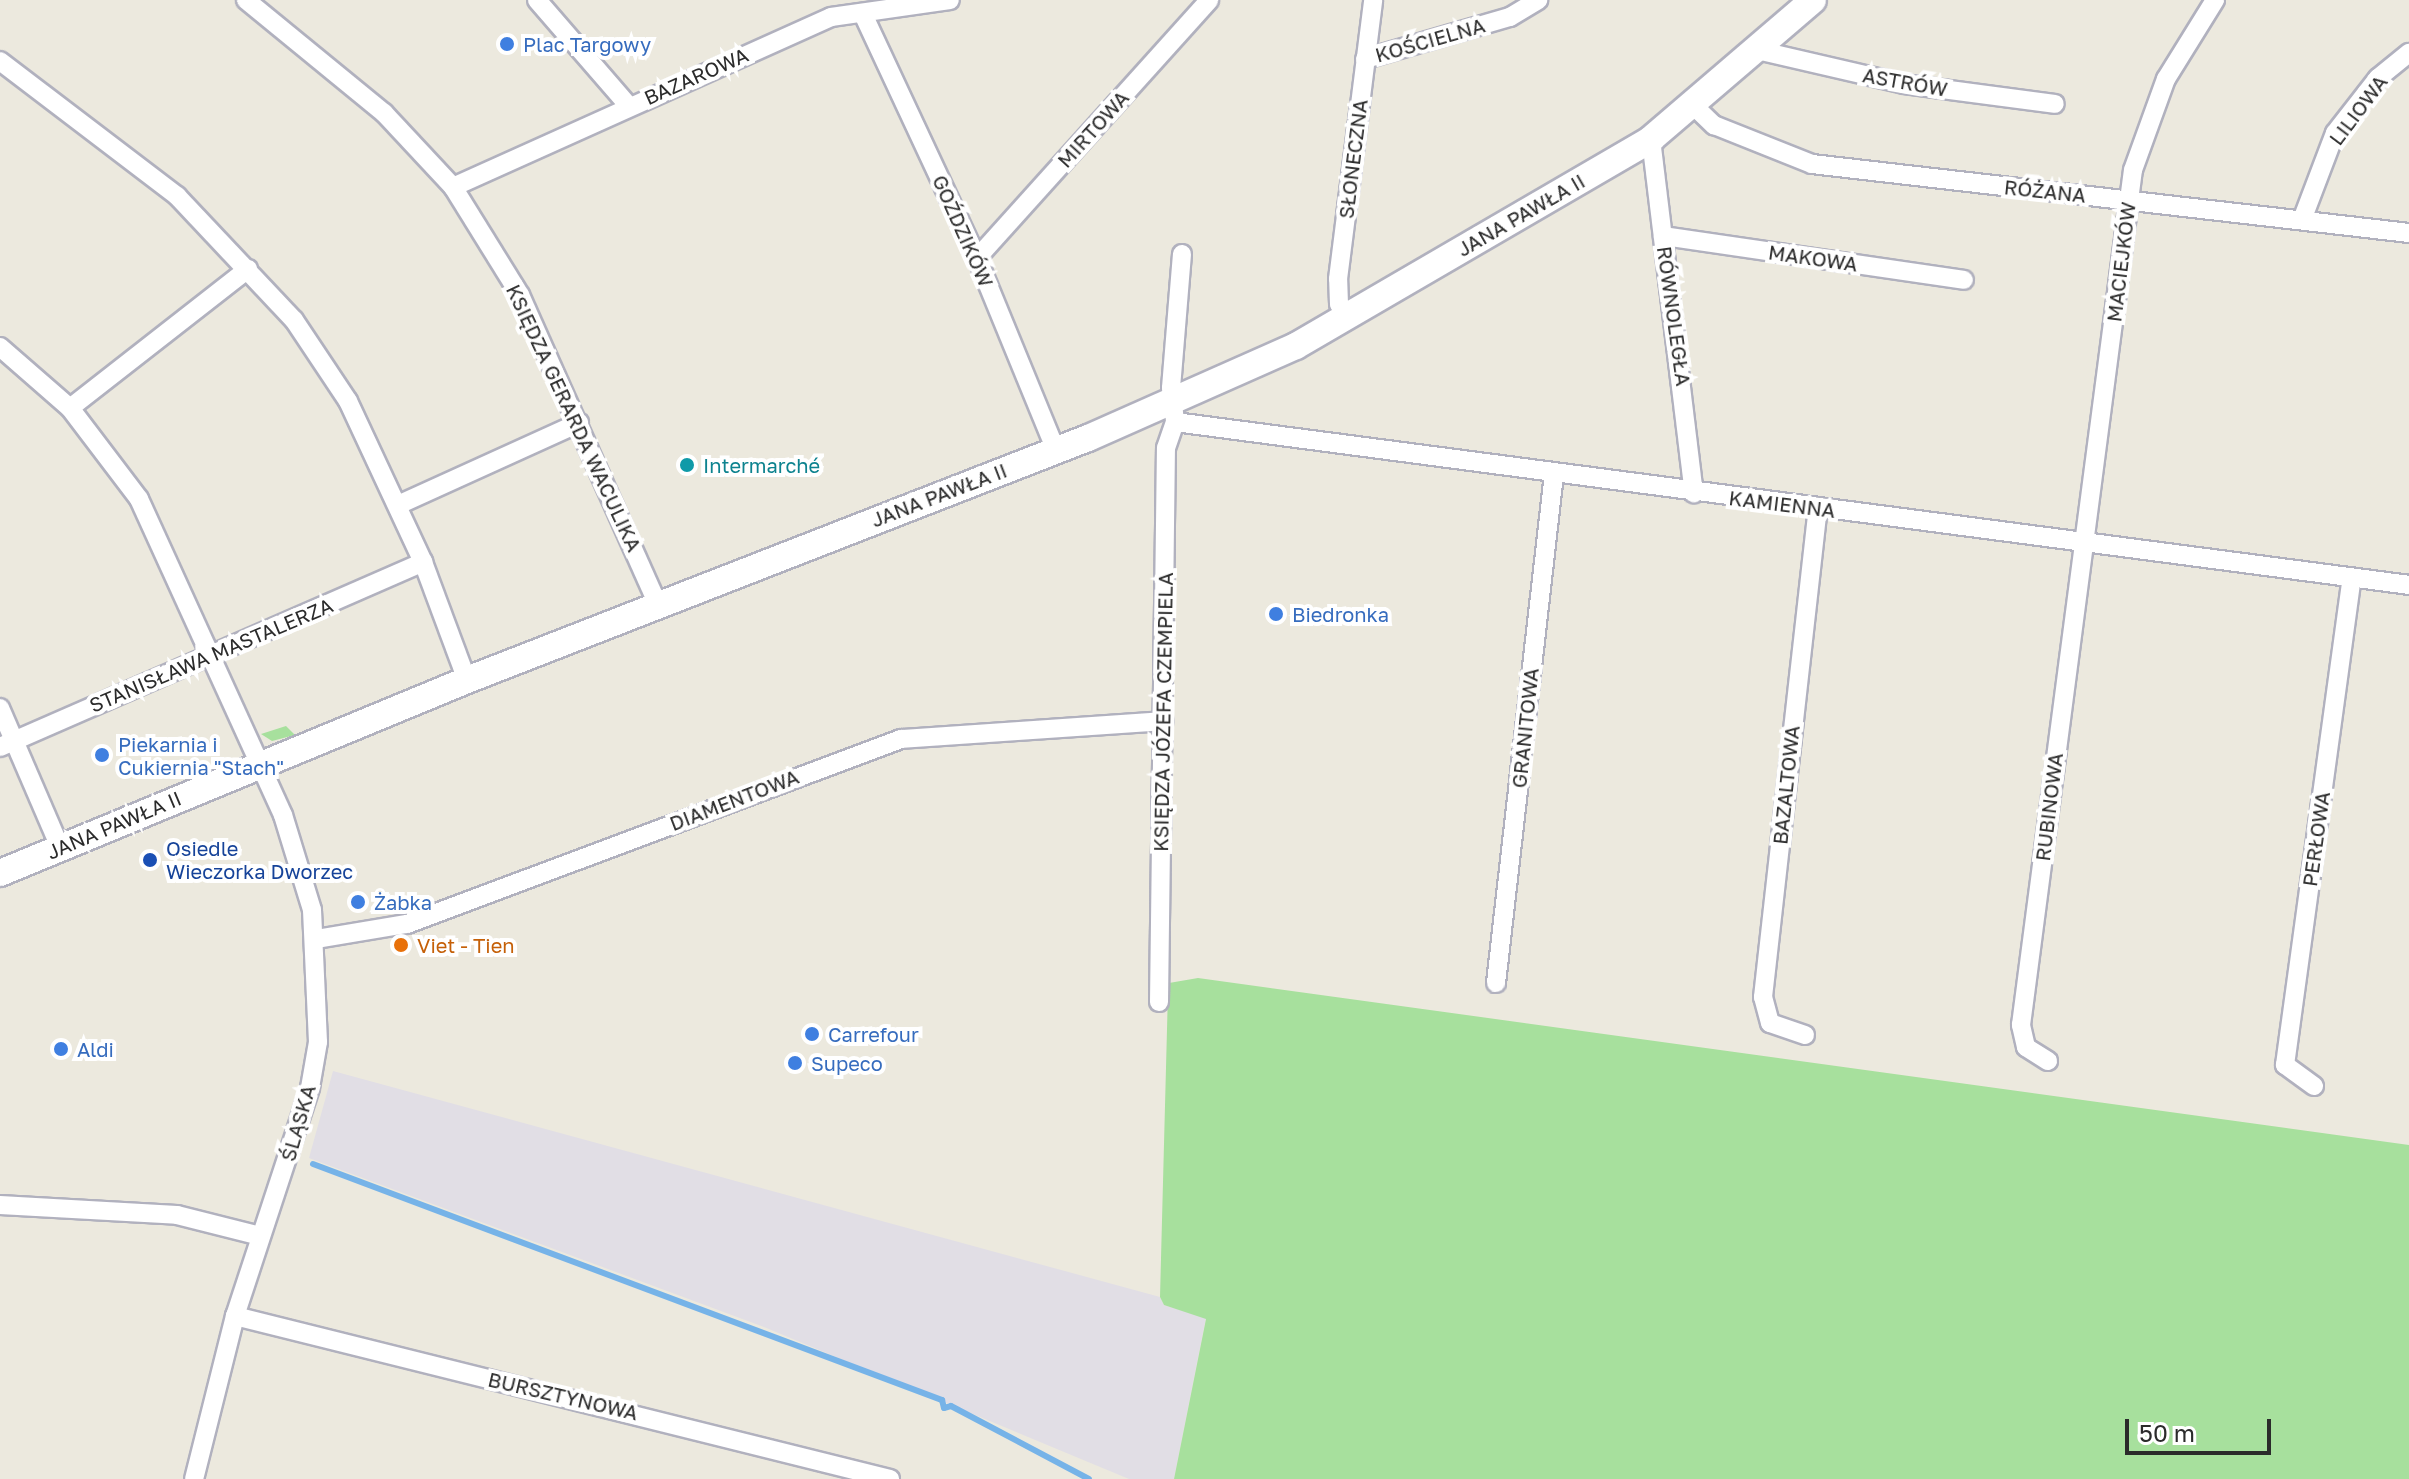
<!DOCTYPE html>
<html>
<head>
<meta charset="utf-8">
<style>
	body { margin:0 }
	#map { position:relative; width:2409px; height:1479px; overflow:hidden; background:#ece9de; font-family:"Golos Text",sans-serif }
	div>[style] { position:absolute }
	.industrial>* { inset:0; background:#e1dee5 }
	.green>* { inset:0; background:#a7e09d }
	.stream>* { height:6px; margin:-3px; padding:0 3px; transform-origin:3px; border-radius:3px; background:#76b3e8 }
	.roads { filter:drop-shadow(2px 0 #b1b1be) drop-shadow(-2px 0 #b1b1be) drop-shadow(0 2px #b1b1be) drop-shadow(0 -2px #b1b1be) }
	.street>* { height:18px; margin:-9px; padding:0 9px; transform-origin:9px; border-radius:9px; background:#fff }
	.secondary>* { height:26px; margin:-13px; padding:0 13px; transform-origin:13px; border-radius:13px; background:#fff }
	.dots>* { width:22px; height:22px; translate:-50% -50%; box-sizing:border-box; border:4px solid #fff; border-radius:50% }
	span { translate:-50% -50%; white-space:nowrap; text-align:center; line-height:1.15; -webkit-text-stroke:8px #fff; paint-order:stroke }
	.street-label { font-size:20px; color:#2b2b2b }
	.shop-label { font-size:20px; color:#366cbe }
	.left { translate:0 -50%; text-align:left }
	.culture-label { font-size:20px; color:#0d838f }
	.transit-label { font-size:20px; color:#164399 }
	.food-label { font-size:20px; color:#c56008 }
	.scale { position:absolute; left:2125px; top:1419px; width:146px; height:36px; box-sizing:border-box; border:4px solid #2b2b2b; border-top:0; padding-left:10px; font-size:24px; line-height:28px; white-space:nowrap; color:#2b2b2b; -webkit-text-stroke:6px #fff; paint-order:stroke }
</style>
</head>
<body>
<div id="map">
	<div class="industrial">
		<div style="clip-path:polygon(333px 1071px,1160px 1297px,1164px 1305px,1206px 1318px,1174px 1479px,1129px 1479px,764px 1327px,309px 1158px)"></div>
	</div>
	<div class="green">
		<div style="clip-path:polygon(286px 726px,295px 735px,272px 741px,261px 734px)"></div>
		<div style="clip-path:polygon(1198px 978px,2409px 1145px,2409px 1479px,1174px 1479px,1206px 1319px,1164px 1305px,1160px 1297px,1168px 991px,1169px 983px)"></div>
	</div>
	<div class="stream">
		<div style="left:313px;top:1164px;width:672px;rotate:20.57deg"></div>
		<div style="left:942px;top:1400px;width:8px;rotate:76deg"></div>
		<div style="left:944px;top:1408px;width:7px;rotate:-16deg"></div>
		<div style="left:951px;top:1406px;width:156px;rotate:27.9deg"></div>
	</div>
	<div class="roads">
		<div class="street">
			<div style="left:246px;top:0;width:178px;rotate:39.3deg"></div>
			<div style="left:384px;top:113px;width:101px;rotate:47deg"></div>
			<div style="left:453px;top:187px;width:127px;rotate:58.2deg"></div>
			<div style="left:520px;top:295px;width:339px;rotate:66deg"></div>
			<div style="left:537px;top:0;width:139px;rotate:49.1deg"></div>
			<div style="left:863px;top:14px;width:269px;rotate:65deg"></div>
			<div style="left:977px;top:258px;width:209px;rotate:67.7deg"></div>
			<div style="left:1757px;top:50px;width:151px;rotate:13deg"></div>
			<div style="left:1904px;top:84px;width:152px;rotate:7.5deg"></div>
			<div style="left:1365px;top:59px;width:151px;rotate:-16.2deg"></div>
			<div style="left:1510px;top:17px;width:33px;rotate:-31deg"></div>
			<div style="left:0;top:61px;width:223px;rotate:37.3deg"></div>
			<div style="left:177px;top:196px;width:170px;rotate:46.7deg"></div>
			<div style="left:294px;top:320px;width:97px;rotate:56.3deg"></div>
			<div style="left:348px;top:401px;width:178px;rotate:65deg"></div>
			<div style="left:423px;top:562px;width:126px;rotate:69.6deg"></div>
			<div style="left:1694px;top:106px;width:28px;rotate:44deg"></div>
			<div style="left:1714px;top:125px;width:105px;rotate:21.7deg"></div>
			<div style="left:1812px;top:164px;width:601px;rotate:6.59deg"></div>
			<div style="left:1651px;top:139px;width:357px;rotate:83.1deg"></div>
			<div style="left:453px;top:187px;width:414px;rotate:-24.2deg"></div>
			<div style="left:831px;top:17px;width:120px;rotate:-8.1deg"></div>
			<div style="left:2302px;top:220px;width:93px;rotate:-69.2deg"></div>
			<div style="left:2335px;top:133px;width:70px;rotate:-52deg"></div>
			<div style="left:2378px;top:78px;width:40px;rotate:-39deg"></div>
			<div style="left:1663px;top:236px;width:304px;rotate:8.3deg"></div>
			<div style="left:1182px;top:254px;width:134px;rotate:94.7deg"></div>
			<div style="left:1171px;top:388px;width:34px;rotate:83deg"></div>
			<div style="left:1175px;top:422px;width:1245px;rotate:7.52deg"></div>
			<div style="left:977px;top:258px;width:347px;rotate:-48deg"></div>
			<div style="left:1347px;top:316px;width:14px;rotate:-124deg"></div>
			<div style="left:1339px;top:304px;width:25px;rotate:-92deg"></div>
			<div style="left:1338px;top:279px;width:281px;rotate:-82.8deg"></div>
			<div style="left:0;top:347px;width:93px;rotate:41.1deg"></div>
			<div style="left:70px;top:408px;width:114px;rotate:52.8deg"></div>
			<div style="left:139px;top:499px;width:347px;rotate:65.5deg"></div>
			<div style="left:283px;top:815px;width:99px;rotate:73deg"></div>
			<div style="left:312px;top:910px;width:132px;rotate:87.4deg"></div>
			<div style="left:318px;top:1042px;width:47px;rotate:99.9deg"></div>
			<div style="left:310px;top:1088px;width:240px;rotate:108.2deg"></div>
			<div style="left:235px;top:1316px;width:168px;rotate:104.1deg"></div>
			<div style="left:70px;top:408px;width:226px;rotate:-38deg"></div>
			<div style="left:398px;top:505px;width:199px;rotate:-24.4deg"></div>
			<div style="left:0;top:708px;width:151px;rotate:66.7deg"></div>
			<div style="left:0;top:747px;width:462px;rotate:-23.6deg"></div>
			<div style="left:317px;top:939px;width:91px;rotate:-9.5deg"></div>
			<div style="left:407px;top:924px;width:528px;rotate:-20.53deg"></div>
			<div style="left:901px;top:739px;width:263px;rotate:-3.9deg"></div>
			<div style="left:1496px;top:983px;width:512px;rotate:-83.5deg"></div>
			<div style="left:1159px;top:1002px;width:554px;rotate:-89.28deg"></div>
			<div style="left:1166px;top:448px;width:28px;rotate:-71deg"></div>
			<div style="left:1805px;top:1035px;width:37px;rotate:-161deg"></div>
			<div style="left:1770px;top:1023px;width:27px;rotate:-105deg"></div>
			<div style="left:1763px;top:997px;width:492px;rotate:-83.6deg"></div>
			<div style="left:2048px;top:1061px;width:26px;rotate:-148deg"></div>
			<div style="left:2026px;top:1047px;width:23px;rotate:-103deg"></div>
			<div style="left:2021px;top:1025px;width:862px;rotate:-82.54deg"></div>
			<div style="left:2133px;top:170px;width:97px;rotate:-70.1deg"></div>
			<div style="left:2166px;top:79px;width:93px;rotate:-58.2deg"></div>
			<div style="left:2314px;top:1086px;width:36px;rotate:-144deg"></div>
			<div style="left:2285px;top:1065px;width:492px;rotate:-82.2deg"></div>
			<div style="left:0;top:1205px;width:177px;rotate:3.2deg"></div>
			<div style="left:177px;top:1215px;width:86px;rotate:14.2deg"></div>
			<div style="left:235px;top:1316px;width:675px;rotate:13.97deg"></div>
		</div>
		<div class="secondary">
			<div style="left:0;top:873px;width:505px;rotate:-22.45deg"></div>
			<div style="left:467px;top:680px;width:666px;rotate:-21.29deg"></div>
			<div style="left:1088px;top:438px;width:227px;rotate:-23.9deg"></div>
			<div style="left:1296px;top:346px;width:411px;rotate:-30.2deg"></div>
			<div style="left:1651px;top:139px;width:213px;rotate:-40.6deg"></div>
		</div>
	</div>
	<div class="dots">
		<div style="left:507px;top:44px;background:#3f7fe0"></div>
		<div style="left:687px;top:465px;background:#0f9aa8"></div>
		<div style="left:1276px;top:614px;background:#3f7fe0"></div>
		<div style="left:102px;top:755px;background:#3f7fe0"></div>
		<div style="left:150px;top:860px;background:#1a4fb4"></div>
		<div style="left:358px;top:902px;background:#3f7fe0"></div>
		<div style="left:401px;top:945px;background:#e8710a"></div>
		<div style="left:812px;top:1034px;background:#3f7fe0"></div>
		<div style="left:61px;top:1049px;background:#3f7fe0"></div>
		<div style="left:795px;top:1063px;background:#3f7fe0"></div>
	</div>
	<div class="street-label">
		<span style="left:1430px;top:40px;rotate:-16deg">KOŚCIELNA</span>
		<span style="left:696px;top:76px;rotate:-24deg">BAZAROWA</span>
		<span style="left:1905px;top:82px;rotate:10deg">ASTRÓW</span>
		<span style="left:2358px;top:110px;rotate:-53deg">LILIOWA</span>
		<span style="left:1093px;top:129px;rotate:-48deg">MIRTOWA</span>
		<span style="left:1353px;top:159px;rotate:-83deg">SŁONECZNA</span>
		<span style="left:2045px;top:191px;rotate:6deg">RÓŻANA</span>
		<span style="left:1521px;top:215px;rotate:-30deg">JANA PAWŁA II</span>
		<span style="left:963px;top:231px;rotate:66deg">GOŹDZIKÓW</span>
		<span style="left:1813px;top:258px;rotate:8deg">MAKOWA</span>
		<span style="left:2121px;top:262px;rotate:-83deg">MACIEJKÓW</span>
		<span style="left:1674px;top:316px;rotate:82deg">RÓWNOLEGŁA</span>
		<span style="left:574px;top:418px;rotate:65deg">KSIĘDZA GERARDA WACULIKA</span>
		<span style="left:939px;top:495px;rotate:-21deg">JANA PAWŁA II</span>
		<span style="left:1782px;top:504px;rotate:7deg">KAMIENNA</span>
		<span style="left:211px;top:655px;rotate:-23deg">STANISŁAWA MASTALERZA</span>
		<span style="left:1163px;top:712px;rotate:-89deg">KSIĘDZA JÓZEFA CZEMPIELA</span>
		<span style="left:1525px;top:728px;rotate:-84deg">GRANITOWA</span>
		<span style="left:1786px;top:785px;rotate:-84deg">BAZALTOWA</span>
		<span style="left:734px;top:800px;rotate:-21deg">DIAMENTOWA</span>
		<span style="left:2049px;top:807px;rotate:-83deg">RUBINOWA</span>
		<span style="left:114px;top:825px;rotate:-23deg">JANA PAWŁA II</span>
		<span style="left:2316px;top:839px;rotate:-82deg">PERŁOWA</span>
		<span style="left:298px;top:1123px;rotate:-74deg">ŚLĄSKA</span>
		<span style="left:563px;top:1396px;rotate:13deg">BURSZTYNOWA</span>
	</div>
	<div class="shop-label">
		<span class="left" style="left:523px;top:44px">Plac Targowy</span>
		<span class="left" style="left:1292px;top:614px">Biedronka</span>
		<span class="left" style="left:118px;top:756px">Piekarnia i<br>Cukiernia "Stach"</span>
		<span class="left" style="left:374px;top:902px">Żabka</span>
		<span class="left" style="left:828px;top:1034px">Carrefour</span>
		<span class="left" style="left:77px;top:1049px">Aldi</span>
		<span class="left" style="left:811px;top:1063px">Supeco</span>
	</div>
	<div class="culture-label">
		<span class="left" style="left:703px;top:465px">Intermarché</span>
	</div>
	<div class="transit-label">
		<span class="left" style="left:166px;top:860px">Osiedle<br>Wieczorka Dworzec</span>
	</div>
	<div class="food-label">
		<span class="left" style="left:417px;top:945px">Viet - Tien</span>
	</div>
	<div class="scale">50 m</div>
</div>
</body>
</html>
